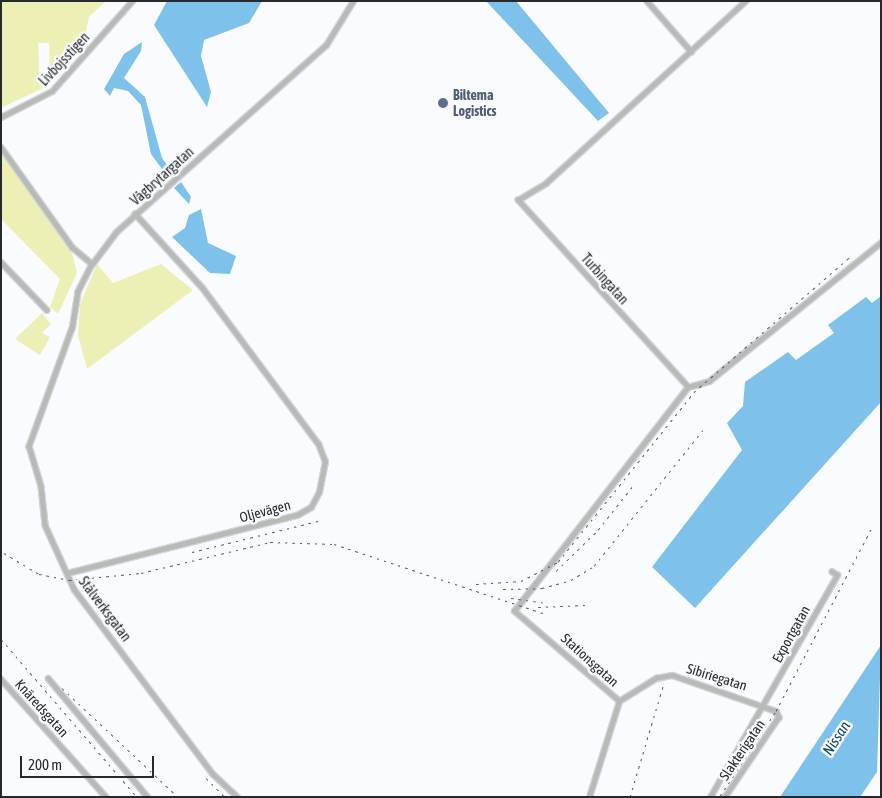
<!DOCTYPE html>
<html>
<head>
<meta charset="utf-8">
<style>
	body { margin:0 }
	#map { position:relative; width:882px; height:798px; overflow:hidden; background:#f9fbfe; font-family:"Asap Condensed",sans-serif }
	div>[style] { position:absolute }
	.green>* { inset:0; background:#edf0b5 }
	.water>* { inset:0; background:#7ec1ea }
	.roads { filter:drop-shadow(1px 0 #d3d5d8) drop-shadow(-1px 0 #d3d5d8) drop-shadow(0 1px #d3d5d8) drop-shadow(0 -1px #d3d5d8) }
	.minor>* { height:4.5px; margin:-2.25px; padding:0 2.25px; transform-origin:2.25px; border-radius:2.25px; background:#b7bab7 }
	.rail>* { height:1px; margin-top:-0.5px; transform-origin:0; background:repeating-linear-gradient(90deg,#5a5d5f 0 2.5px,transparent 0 7.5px) }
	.dots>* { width:14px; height:14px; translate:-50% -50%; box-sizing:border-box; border:2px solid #f9fbfe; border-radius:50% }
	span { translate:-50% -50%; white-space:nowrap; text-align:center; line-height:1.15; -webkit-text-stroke:5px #f9fbfe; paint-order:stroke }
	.street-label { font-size:14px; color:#272a2c }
	.service-label { font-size:14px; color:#4e5e75; font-weight:700 }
	.left { translate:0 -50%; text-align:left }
	.water-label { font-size:15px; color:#0f4561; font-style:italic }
	.frame { position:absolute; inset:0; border:2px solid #272a2c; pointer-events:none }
	.scale { position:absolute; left:20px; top:756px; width:134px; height:22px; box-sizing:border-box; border:2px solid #272a2c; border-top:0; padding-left:6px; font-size:15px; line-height:18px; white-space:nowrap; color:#272a2c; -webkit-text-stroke:4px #f9fbfe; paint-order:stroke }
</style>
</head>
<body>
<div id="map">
	<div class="green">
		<div style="clip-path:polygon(1px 1px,106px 1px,89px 17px,84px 41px,50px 81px,49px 43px,38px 43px,40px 81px,45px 87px,1px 108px)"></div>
		<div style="clip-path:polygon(1px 153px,72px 253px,77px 273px,58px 314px,50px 307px,60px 279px,1px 219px)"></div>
		<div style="clip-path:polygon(97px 264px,113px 283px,161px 264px,193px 290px,87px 369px,78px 335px,80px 304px)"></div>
		<div style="clip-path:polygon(42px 313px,51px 324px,42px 333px,50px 337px,40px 355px,15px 339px)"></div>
	</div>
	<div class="water">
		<div style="clip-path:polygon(167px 1px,262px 1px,249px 23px,204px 40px,201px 56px,211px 92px,207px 107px,154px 25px)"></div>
		<div style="clip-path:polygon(486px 1px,516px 1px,609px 113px,598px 121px)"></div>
		<div style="clip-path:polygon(142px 42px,141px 51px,124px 78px,145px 97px,162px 158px,172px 172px,167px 176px,151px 154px,141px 105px,128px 91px,114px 88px,110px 96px,104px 89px,124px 54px)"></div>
		<div style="clip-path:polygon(181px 182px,191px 197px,189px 204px,174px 188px)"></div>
		<div style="clip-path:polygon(201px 209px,208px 243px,236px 256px,230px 274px,210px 273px,172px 237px,185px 228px,189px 215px)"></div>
		<div style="clip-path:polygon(881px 296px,881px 402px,695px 608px,652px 567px,742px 450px,727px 423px,743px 406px,745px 382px,788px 352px,796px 360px,834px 333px,828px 325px,866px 297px,872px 303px)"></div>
		<div style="clip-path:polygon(881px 645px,877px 772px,860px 797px,780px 797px)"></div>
	</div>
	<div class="roads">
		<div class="minor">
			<div style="left:647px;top:1px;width:67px;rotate:48.7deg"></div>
			<div style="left:1px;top:117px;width:57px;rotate:-27deg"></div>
			<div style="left:52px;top:91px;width:120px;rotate:-48.4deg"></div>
			<div style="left:1px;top:147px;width:123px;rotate:54.6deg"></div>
			<div style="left:72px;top:247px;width:26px;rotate:40deg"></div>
			<div style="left:92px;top:264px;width:40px;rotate:-53deg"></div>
			<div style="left:116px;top:232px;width:281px;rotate:-41.7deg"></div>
			<div style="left:326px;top:45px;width:52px;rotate:-58.5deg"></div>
			<div style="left:1px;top:262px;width:66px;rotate:46.2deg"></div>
			<div style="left:92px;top:264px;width:31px;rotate:117deg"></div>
			<div style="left:78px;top:292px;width:36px;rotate:99deg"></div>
			<div style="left:72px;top:328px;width:126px;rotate:110deg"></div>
			<div style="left:29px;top:446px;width:42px;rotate:73.3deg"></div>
			<div style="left:41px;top:486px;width:39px;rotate:84deg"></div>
			<div style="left:45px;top:525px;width:70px;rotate:65.6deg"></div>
			<div style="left:74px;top:589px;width:231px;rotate:53.1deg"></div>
			<div style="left:213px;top:774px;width:34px;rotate:43deg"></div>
			<div style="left:688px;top:387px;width:22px;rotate:-16deg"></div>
			<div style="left:709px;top:381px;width:221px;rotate:-38.9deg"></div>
			<div style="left:67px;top:573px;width:237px;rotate:-14.2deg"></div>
			<div style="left:297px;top:515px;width:16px;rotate:-30deg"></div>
			<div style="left:311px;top:507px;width:17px;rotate:-62deg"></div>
			<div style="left:319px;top:492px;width:31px;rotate:-79deg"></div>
			<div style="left:325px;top:462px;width:19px;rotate:-111deg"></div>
			<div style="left:318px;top:444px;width:194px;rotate:-126.6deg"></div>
			<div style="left:202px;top:288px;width:100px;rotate:-132.2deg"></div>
			<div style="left:48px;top:678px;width:155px;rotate:50deg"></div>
			<div style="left:1px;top:679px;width:158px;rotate:48.3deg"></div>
			<div style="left:619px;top:701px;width:138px;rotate:-139.4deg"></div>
			<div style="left:514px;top:611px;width:284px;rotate:-52.2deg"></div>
			<div style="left:688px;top:387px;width:253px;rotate:-132.3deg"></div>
			<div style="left:518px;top:200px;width:33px;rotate:-31deg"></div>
			<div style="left:546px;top:183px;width:270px;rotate:-42.4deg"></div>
			<div style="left:619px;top:701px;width:44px;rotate:-31.9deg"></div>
			<div style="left:656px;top:678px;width:16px;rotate:-11deg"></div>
			<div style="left:672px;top:675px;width:110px;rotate:19.1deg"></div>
			<div style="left:776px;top:711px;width:7px;rotate:63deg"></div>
			<div style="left:779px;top:717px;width:97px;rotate:124deg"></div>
			<div style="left:589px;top:797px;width:101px;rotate:-72.6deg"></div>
			<div style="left:710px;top:797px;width:256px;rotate:-60.2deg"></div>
			<div style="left:837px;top:575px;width:6px;rotate:-149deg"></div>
		</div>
	</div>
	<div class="rail">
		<div style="left:192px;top:552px;width:134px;rotate:-13.8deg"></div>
		<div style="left:4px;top:553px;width:41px;rotate:31deg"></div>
		<div style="left:39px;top:574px;width:31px;rotate:11deg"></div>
		<div style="left:69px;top:580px;width:72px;rotate:-5.6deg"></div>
		<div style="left:141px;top:573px;width:133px;rotate:-13.5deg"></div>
		<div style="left:270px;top:542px;width:64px;rotate:1.8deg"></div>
		<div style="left:334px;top:544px;width:223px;rotate:18.3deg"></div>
		<div style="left:556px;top:571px;width:59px;rotate:-44.3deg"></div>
		<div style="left:598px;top:530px;width:55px;rotate:-51.7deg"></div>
		<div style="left:476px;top:584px;width:45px;rotate:-3.8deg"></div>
		<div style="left:521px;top:581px;width:42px;rotate:-27.2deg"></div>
		<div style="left:558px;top:562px;width:218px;rotate:-51.3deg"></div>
		<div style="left:694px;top:392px;width:208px;rotate:-40.9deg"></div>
		<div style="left:503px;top:589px;width:39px;rotate:-1deg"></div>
		<div style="left:542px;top:588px;width:30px;rotate:-15deg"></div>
		<div style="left:571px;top:580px;width:27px;rotate:-31deg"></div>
		<div style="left:594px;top:566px;width:174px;rotate:-51.3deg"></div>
		<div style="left:511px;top:598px;width:35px;rotate:8deg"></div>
		<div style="left:538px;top:607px;width:49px;rotate:-2.3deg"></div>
		<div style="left:1px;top:639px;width:208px;rotate:49.3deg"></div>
		<div style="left:62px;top:688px;width:159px;rotate:43.2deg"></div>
		<div style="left:206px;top:778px;width:27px;rotate:45deg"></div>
		<div style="left:720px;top:796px;width:102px;rotate:-56.6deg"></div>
		<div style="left:776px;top:711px;width:208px;rotate:-62.4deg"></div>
		<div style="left:630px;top:797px;width:119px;rotate:-73.4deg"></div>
	</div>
	<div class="dots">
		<div style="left:443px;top:103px;background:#5c6f8a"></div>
	</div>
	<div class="street-label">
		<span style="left:64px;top:59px;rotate:-47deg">Livbojsstigen</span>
		<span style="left:162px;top:176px;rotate:-42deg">Vågbrytargatan</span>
		<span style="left:605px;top:279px;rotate:48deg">Turbingatan</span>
		<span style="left:265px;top:511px;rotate:-15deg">Oljevägen</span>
		<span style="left:105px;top:609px;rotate:53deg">Stålverksgatan</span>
		<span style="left:791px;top:634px;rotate:-61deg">Exportgatan</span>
		<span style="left:590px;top:660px;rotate:42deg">Stationsgatan</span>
		<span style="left:717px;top:677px;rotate:17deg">Sibiriegatan</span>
		<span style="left:42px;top:708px;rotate:48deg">Knäredsgatan</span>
		<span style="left:742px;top:750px;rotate:-56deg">Slakterigatan</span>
	</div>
	<div class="service-label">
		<span class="left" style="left:453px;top:103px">Biltema<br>Logistics</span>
	</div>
	<div class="water-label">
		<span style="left:836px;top:738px;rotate:-57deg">Nissan</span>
	</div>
	<div class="frame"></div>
	<div class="scale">200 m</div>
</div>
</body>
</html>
